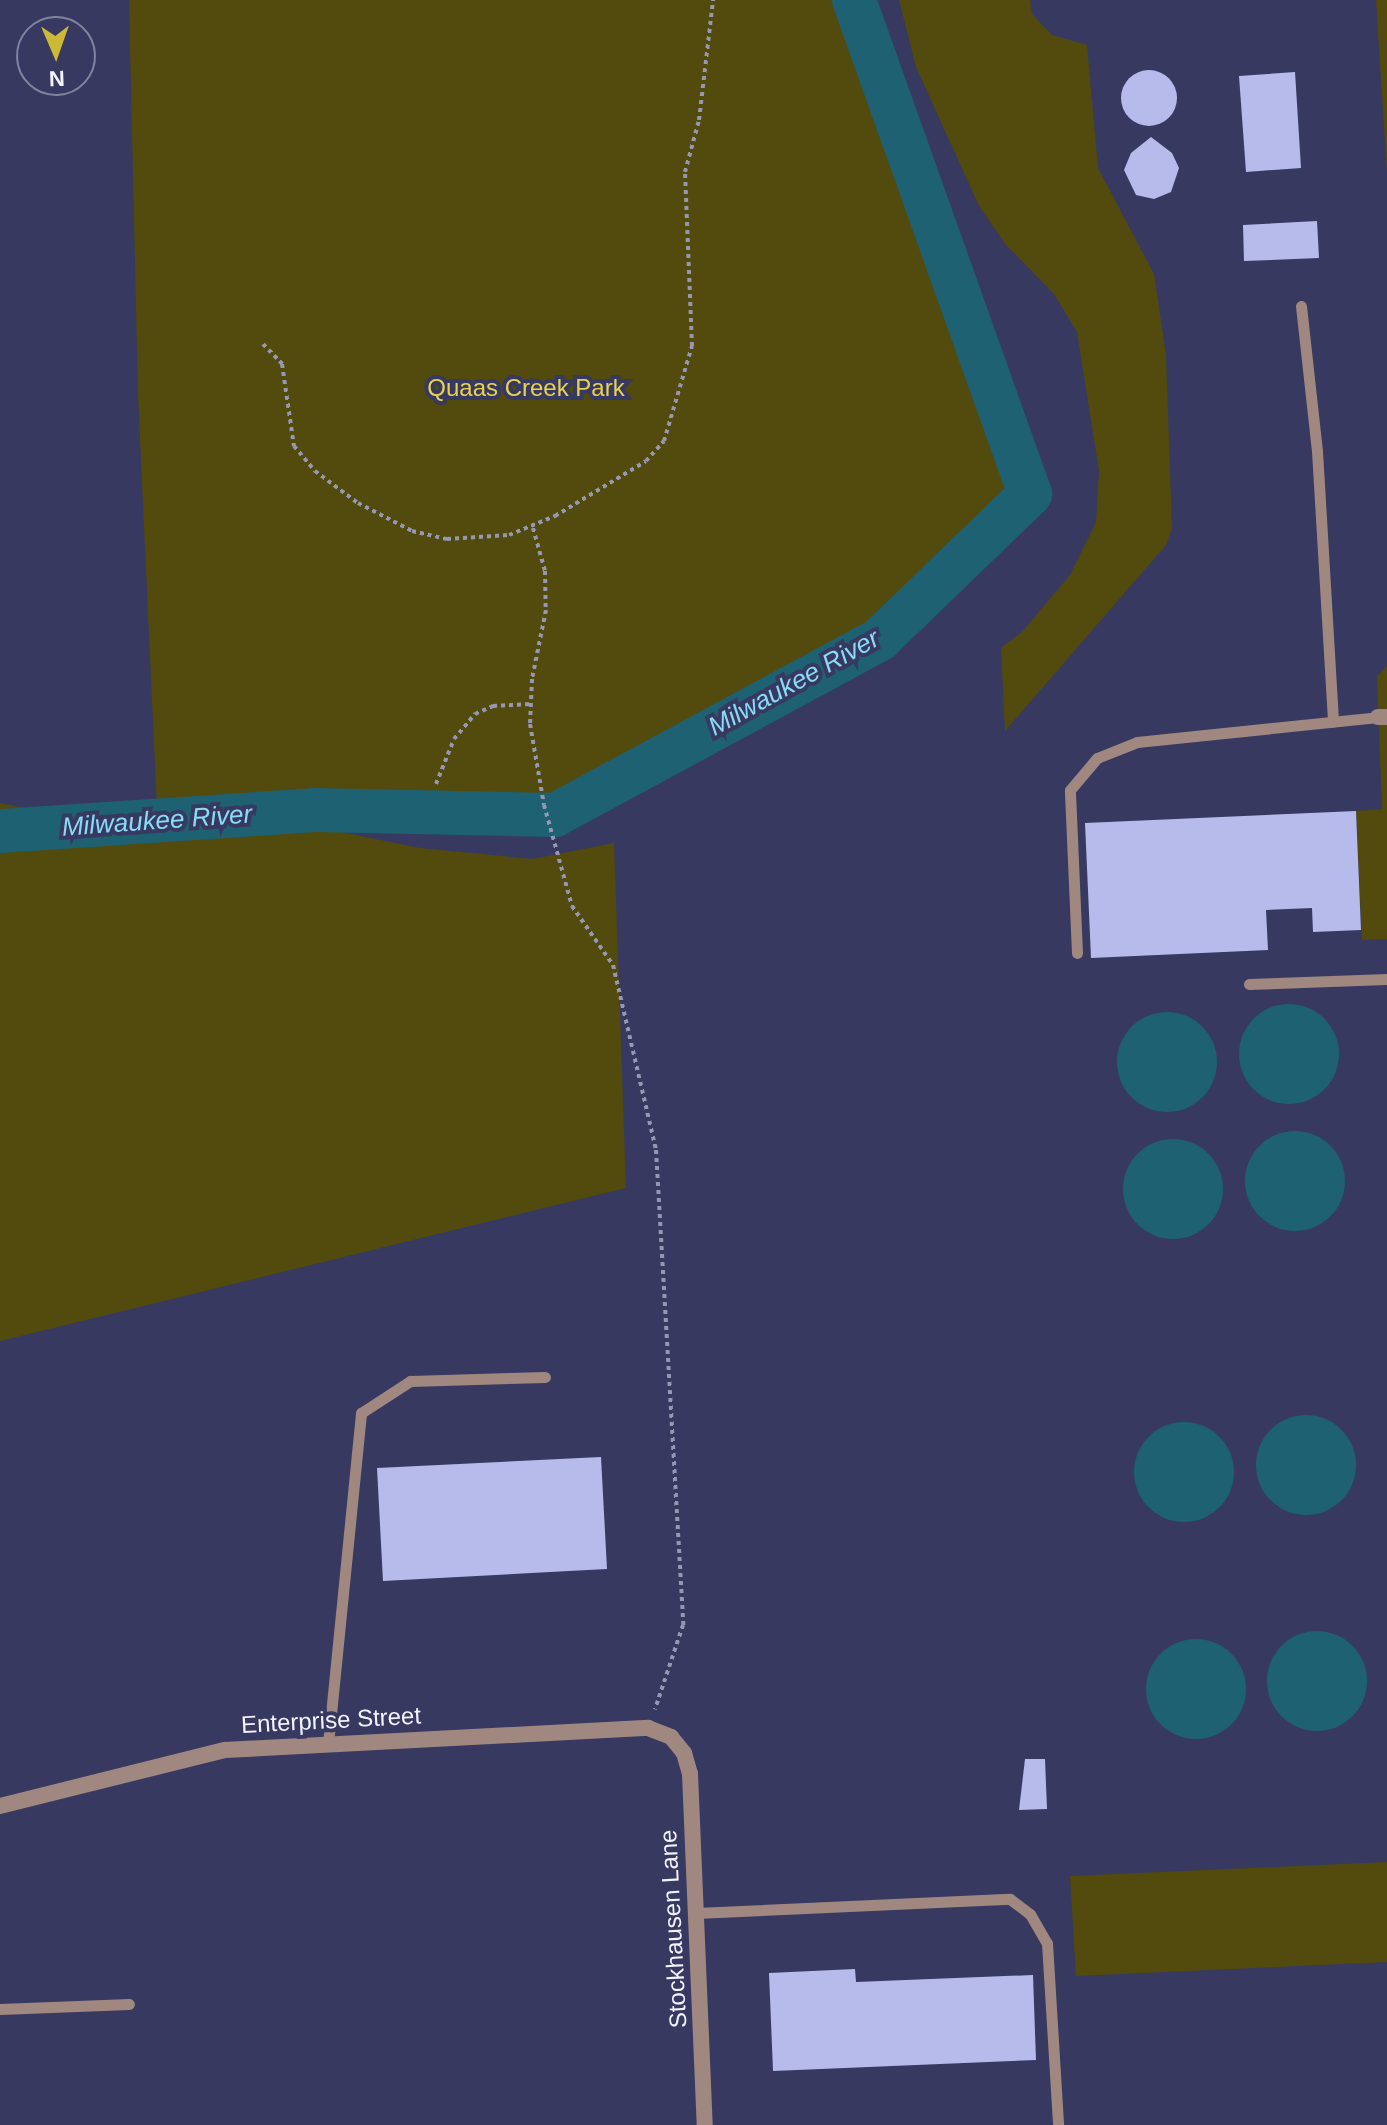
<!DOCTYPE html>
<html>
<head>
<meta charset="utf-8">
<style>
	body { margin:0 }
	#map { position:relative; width:1387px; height:2125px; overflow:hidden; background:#373961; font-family:Arial,sans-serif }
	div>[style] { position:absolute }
	.green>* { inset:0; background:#534a0d }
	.water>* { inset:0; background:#1e6173 }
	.round { border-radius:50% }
	.river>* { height:44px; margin:-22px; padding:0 22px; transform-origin:22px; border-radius:22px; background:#1e6173 }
	.building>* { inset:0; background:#b6bbec }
	.path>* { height:4px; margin-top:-2px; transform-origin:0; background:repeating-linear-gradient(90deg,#9697b0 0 4px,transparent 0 8px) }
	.lane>* { height:11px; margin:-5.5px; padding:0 5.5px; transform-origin:5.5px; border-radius:5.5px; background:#a08880 }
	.street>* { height:16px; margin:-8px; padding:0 8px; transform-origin:8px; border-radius:8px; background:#a08880 }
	span { translate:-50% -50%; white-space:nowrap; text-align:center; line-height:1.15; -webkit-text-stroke:8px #373961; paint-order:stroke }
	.park-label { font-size:24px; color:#e8d250 }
	.street-label { font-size:24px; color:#f2f3fd }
	.water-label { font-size:26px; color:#88dcf6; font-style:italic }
	.north { position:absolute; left:16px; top:16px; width:80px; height:80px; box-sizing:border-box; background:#373961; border:2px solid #82839f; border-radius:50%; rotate:178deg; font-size:22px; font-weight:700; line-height:32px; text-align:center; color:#f2f3fd }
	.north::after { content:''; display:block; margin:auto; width:28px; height:36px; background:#cdb938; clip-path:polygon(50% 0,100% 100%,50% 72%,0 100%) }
</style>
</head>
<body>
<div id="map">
	<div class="green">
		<div style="clip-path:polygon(129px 0,854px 0,1030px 494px,880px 639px,555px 815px,302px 819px,341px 832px,420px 848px,532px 859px,614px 843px,626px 1188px,0 1341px,0 803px,59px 814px,157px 809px,138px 395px)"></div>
		<div style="clip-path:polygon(899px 0,1030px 0,1032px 14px,1052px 35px,1087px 45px,1098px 168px,1154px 274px,1166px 355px,1172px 528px,1166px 545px,1005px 731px,1001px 648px,1022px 632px,1070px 575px,1096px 522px,1099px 471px,1077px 332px,1054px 294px,1006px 245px,979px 206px,916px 67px)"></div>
		<div style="clip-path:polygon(1376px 0,1387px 0,1387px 174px)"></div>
		<div style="clip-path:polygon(1387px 666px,1387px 939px,1362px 940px,1356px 811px,1382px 809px,1377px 676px)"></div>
		<div style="clip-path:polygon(1387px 1862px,1387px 1962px,1076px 1976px,1070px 1876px)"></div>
	</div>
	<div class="water">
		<div class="round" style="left:1239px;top:1004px;width:100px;height:100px"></div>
		<div class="round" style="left:1117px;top:1012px;width:100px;height:100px"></div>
		<div class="round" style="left:1245px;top:1131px;width:100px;height:100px"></div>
		<div class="round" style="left:1123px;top:1139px;width:100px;height:100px"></div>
		<div class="round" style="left:1256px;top:1415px;width:100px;height:100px"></div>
		<div class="round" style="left:1134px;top:1422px;width:100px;height:100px"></div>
		<div class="round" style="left:1267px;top:1631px;width:100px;height:100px"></div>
		<div class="round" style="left:1146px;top:1639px;width:100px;height:100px"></div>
	</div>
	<div class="river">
		<div style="left:0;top:831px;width:315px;rotate:-3.8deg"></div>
		<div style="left:314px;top:810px;width:241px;rotate:1.2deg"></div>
		<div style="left:555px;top:815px;width:370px;rotate:-28.4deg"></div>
		<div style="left:880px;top:639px;width:209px;rotate:-44deg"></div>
		<div style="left:1030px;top:494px;width:524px;rotate:-109.61deg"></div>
	</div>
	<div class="building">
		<div class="round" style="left:1121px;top:70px;width:56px;height:56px"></div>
		<div style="clip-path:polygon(1295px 72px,1301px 168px,1246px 172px,1239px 76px)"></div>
		<div style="clip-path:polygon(1151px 137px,1172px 153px,1179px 168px,1171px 192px,1154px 199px,1136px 195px,1124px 170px,1131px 153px)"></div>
		<div style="clip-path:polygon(1317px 221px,1319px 258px,1244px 261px,1243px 225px)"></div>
		<div style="clip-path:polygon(1356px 811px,1361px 930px,1313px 932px,1312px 908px,1266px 910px,1268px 950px,1091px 958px,1085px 823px)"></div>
		<div style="clip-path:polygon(601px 1457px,607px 1569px,383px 1581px,377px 1468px)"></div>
		<div style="clip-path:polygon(1025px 1759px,1045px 1759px,1047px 1809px,1019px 1810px)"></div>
		<div style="clip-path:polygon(855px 1969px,856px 1982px,1033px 1975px,1036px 2060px,773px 2071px,769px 1973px)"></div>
	</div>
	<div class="path">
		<div style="left:263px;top:344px;width:28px;rotate:46deg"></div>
		<div style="left:282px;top:364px;width:83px;rotate:81.7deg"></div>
		<div style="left:294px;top:446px;width:33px;rotate:50deg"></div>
		<div style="left:315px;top:471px;width:54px;rotate:36.7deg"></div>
		<div style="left:358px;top:503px;width:61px;rotate:27.4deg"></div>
		<div style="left:412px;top:531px;width:36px;rotate:13deg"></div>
		<div style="left:447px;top:539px;width:62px;rotate:-3.7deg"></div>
		<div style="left:509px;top:535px;width:50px;rotate:-22.4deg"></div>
		<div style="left:555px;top:516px;width:106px;rotate:-31.1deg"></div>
		<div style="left:646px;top:461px;width:27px;rotate:-48deg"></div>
		<div style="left:664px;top:441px;width:99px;rotate:-73.6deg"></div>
		<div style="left:692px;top:346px;width:174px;rotate:-92.3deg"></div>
		<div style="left:685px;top:172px;width:54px;rotate:-74.9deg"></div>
		<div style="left:699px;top:120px;width:121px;rotate:-83.3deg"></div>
		<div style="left:533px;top:528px;width:45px;rotate:74.4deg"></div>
		<div style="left:545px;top:571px;width:39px;rotate:89deg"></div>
		<div style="left:546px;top:610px;width:70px;rotate:101.5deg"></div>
		<div style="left:532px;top:679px;width:45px;rotate:92.5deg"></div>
		<div style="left:530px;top:724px;width:82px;rotate:80.2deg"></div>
		<div style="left:544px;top:805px;width:105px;rotate:74.5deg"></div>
		<div style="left:572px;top:906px;width:72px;rotate:55.2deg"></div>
		<div style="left:613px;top:965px;width:190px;rotate:76.9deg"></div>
		<div style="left:656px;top:1150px;width:476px;rotate:86.7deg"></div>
		<div style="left:683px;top:1625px;width:89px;rotate:108.4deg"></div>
		<div style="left:436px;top:784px;width:48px;rotate:-68.2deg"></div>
		<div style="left:454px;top:739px;width:33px;rotate:-50deg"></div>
		<div style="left:475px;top:714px;width:20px;rotate:-24deg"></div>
		<div style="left:493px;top:706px;width:38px;rotate:-3deg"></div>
	</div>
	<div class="lane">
		<div style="left:1301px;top:306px;width:146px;rotate:83.7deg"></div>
		<div style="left:1317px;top:451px;width:271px;rotate:86.6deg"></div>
		<div style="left:1077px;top:953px;width:163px;rotate:-92.5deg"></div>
		<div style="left:1070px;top:790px;width:42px;rotate:-49.8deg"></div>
		<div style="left:1097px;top:758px;width:43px;rotate:-21.8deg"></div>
		<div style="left:1137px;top:742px;width:242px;rotate:-5.9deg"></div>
		<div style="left:1249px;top:984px;width:138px;rotate:-2.1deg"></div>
		<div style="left:328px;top:1744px;width:333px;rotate:-84.3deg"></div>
		<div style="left:361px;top:1413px;width:59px;rotate:-33.1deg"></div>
		<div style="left:410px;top:1381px;width:135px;rotate:-1.7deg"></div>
		<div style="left:696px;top:1913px;width:314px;rotate:-2.6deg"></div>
		<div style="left:1010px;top:1899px;width:25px;rotate:37deg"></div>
		<div style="left:1030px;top:1914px;width:34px;rotate:60deg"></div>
		<div style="left:1047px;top:1943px;width:182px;rotate:86.5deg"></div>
		<div style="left:0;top:2009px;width:129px;rotate:-2.2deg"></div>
	</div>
	<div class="street">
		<div style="left:1378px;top:717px;width:9px"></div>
		<div style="left:0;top:1806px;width:232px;rotate:-14deg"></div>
		<div style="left:225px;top:1750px;width:424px;rotate:-3deg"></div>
		<div style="left:648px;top:1728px;width:25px;rotate:21deg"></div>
		<div style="left:671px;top:1737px;width:21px;rotate:51deg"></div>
		<div style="left:684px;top:1753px;width:22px;rotate:74deg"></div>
		<div style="left:690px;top:1774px;width:351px;rotate:87.6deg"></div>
	</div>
	<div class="park-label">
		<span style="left:526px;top:388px">Quaas Creek Park</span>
	</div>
	<div class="street-label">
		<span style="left:331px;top:1720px;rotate:-3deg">Enterprise Street</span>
		<span style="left:673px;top:1929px;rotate:-93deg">Stockhausen Lane</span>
	</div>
	<div class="water-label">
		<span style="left:794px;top:683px;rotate:-29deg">Milwaukee River</span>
		<span style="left:157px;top:821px;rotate:-4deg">Milwaukee River</span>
	</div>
	<div class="north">N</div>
</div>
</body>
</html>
